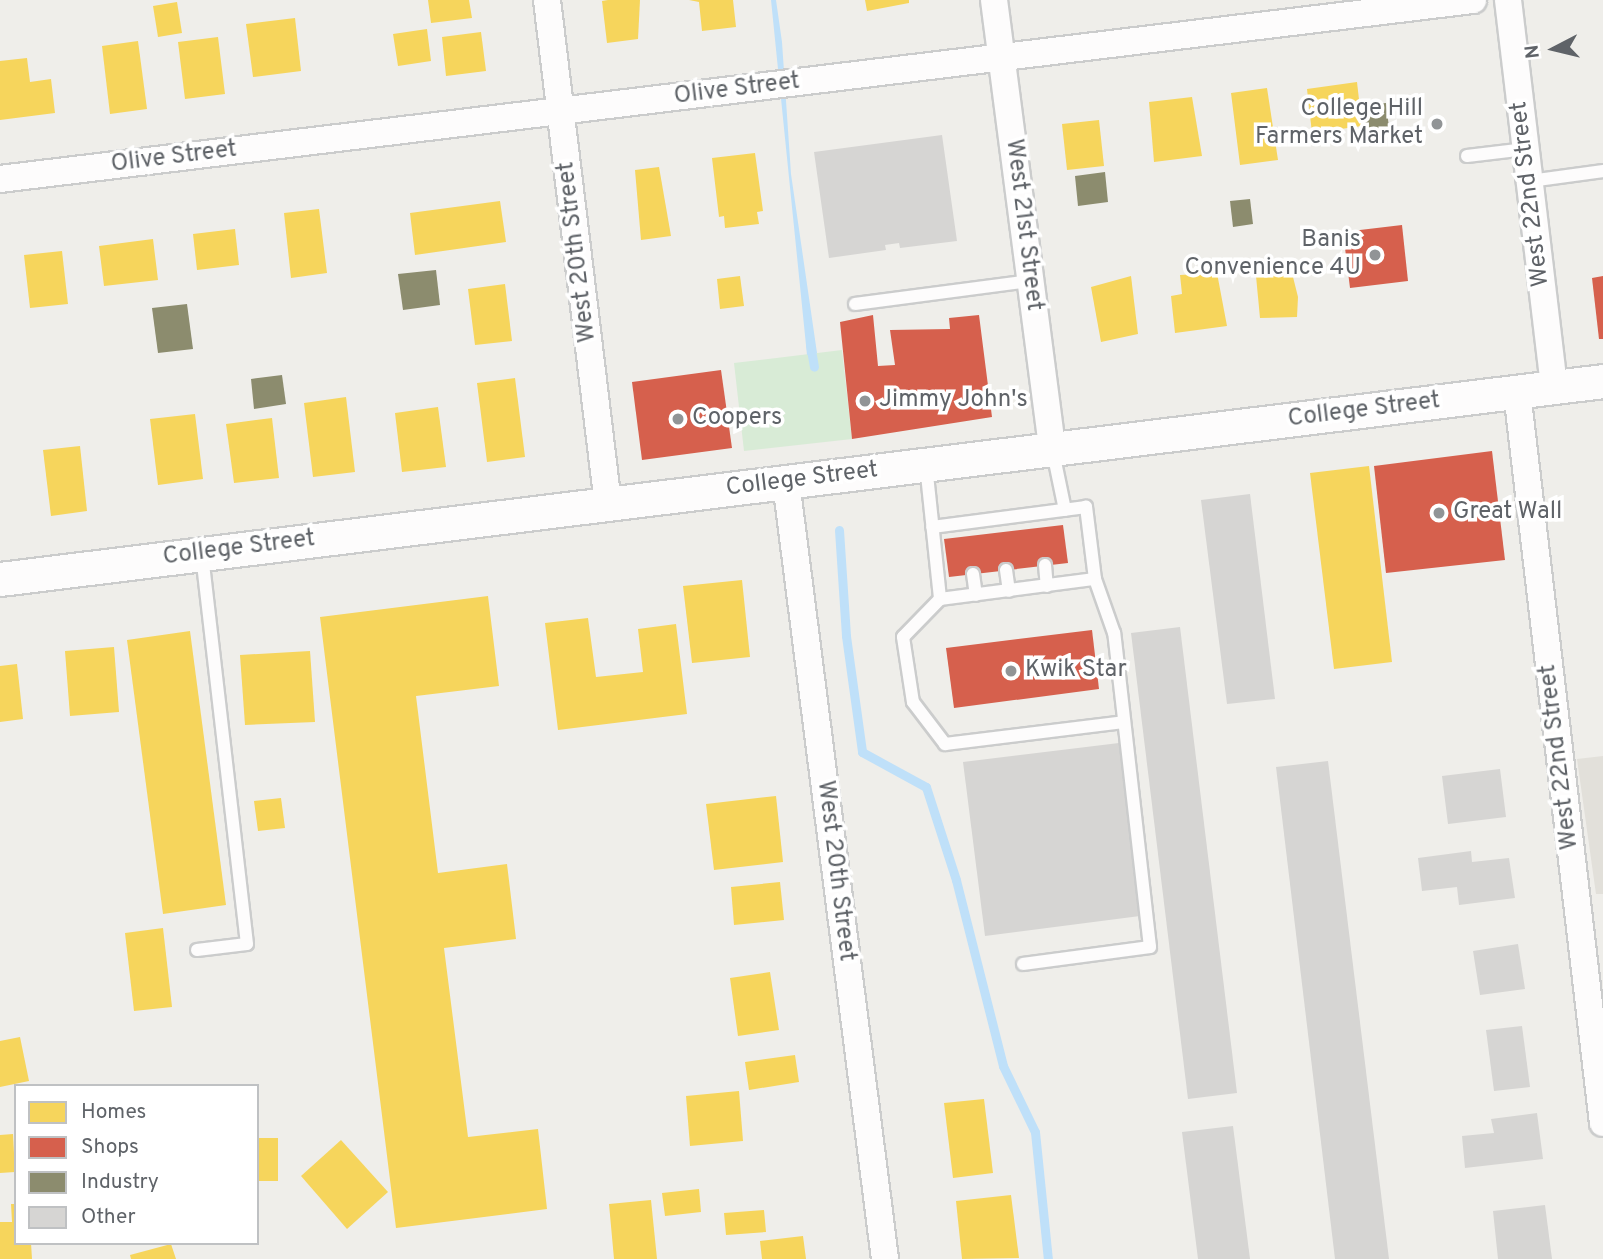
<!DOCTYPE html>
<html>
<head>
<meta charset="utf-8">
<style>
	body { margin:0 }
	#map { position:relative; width:1603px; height:1259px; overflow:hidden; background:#efeeea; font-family:Overpass,sans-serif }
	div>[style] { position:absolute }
	.education>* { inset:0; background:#e2e0da }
	.green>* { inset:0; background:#d8ebd6 }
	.water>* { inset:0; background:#bfe0f9 }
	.homes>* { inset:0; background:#f6d55c }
	.shops>* { inset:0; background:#d6604d }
	.industry>* { inset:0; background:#8c8c6e }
	.stream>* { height:9px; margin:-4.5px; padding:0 4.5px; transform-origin:4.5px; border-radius:4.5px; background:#bfe0f9 }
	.building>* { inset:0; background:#d6d5d3 }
	.roads { filter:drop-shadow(2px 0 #cbcccc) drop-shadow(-2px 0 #cbcccc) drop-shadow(0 2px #cbcccc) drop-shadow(0 -2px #cbcccc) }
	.service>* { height:12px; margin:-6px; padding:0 6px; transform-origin:6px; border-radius:6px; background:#fdfcfc }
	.minor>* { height:26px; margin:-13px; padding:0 13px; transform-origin:13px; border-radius:13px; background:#fdfcfc }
	.tertiary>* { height:33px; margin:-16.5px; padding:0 16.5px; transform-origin:16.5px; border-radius:16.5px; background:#fdfcfc }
	.dots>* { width:19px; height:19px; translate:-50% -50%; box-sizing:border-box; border:4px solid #fff; border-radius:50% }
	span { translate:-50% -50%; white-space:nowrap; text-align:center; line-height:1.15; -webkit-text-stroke:7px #fff; paint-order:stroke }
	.street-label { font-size:24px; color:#5f6368 }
	.poi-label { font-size:24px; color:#5f6368 }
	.right { translate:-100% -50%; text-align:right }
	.left { translate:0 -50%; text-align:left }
	.legend { position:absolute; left:14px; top:1084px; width:245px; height:161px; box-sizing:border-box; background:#fff; border:2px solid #bfc1c3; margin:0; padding:9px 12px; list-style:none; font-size:21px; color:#5f6368 }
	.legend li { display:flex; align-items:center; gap:14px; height:35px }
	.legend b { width:35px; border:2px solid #bfc1c3 }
	.north { position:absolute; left:1519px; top:14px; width:70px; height:70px; -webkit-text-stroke:5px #fff; paint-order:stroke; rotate:263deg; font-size:19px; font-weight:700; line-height:28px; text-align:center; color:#5f6368 }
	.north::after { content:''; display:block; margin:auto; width:24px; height:32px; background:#5f6368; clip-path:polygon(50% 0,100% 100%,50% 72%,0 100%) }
</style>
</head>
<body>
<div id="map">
	<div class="education">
		<div style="clip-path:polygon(1603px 756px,1603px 894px,1596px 894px,1577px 759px)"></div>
	</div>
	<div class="green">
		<div style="clip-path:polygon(842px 350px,852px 439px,744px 451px,734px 363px)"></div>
	</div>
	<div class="water">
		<div style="clip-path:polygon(771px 0,776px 0,782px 42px,791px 174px,817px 353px,807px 355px)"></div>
	</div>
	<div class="homes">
		<div style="clip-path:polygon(428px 0,469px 0,472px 18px,431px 23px)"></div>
		<div style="clip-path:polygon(608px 0,640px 0,638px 39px,607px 43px,602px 1px)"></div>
		<div style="clip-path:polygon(689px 0,733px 0,736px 27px,702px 31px,699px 2px)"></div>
		<div style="clip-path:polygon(865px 0,909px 0,909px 3px,867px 11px)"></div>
		<div style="clip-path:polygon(177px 2px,182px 33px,158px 37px,153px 6px)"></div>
		<div style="clip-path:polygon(295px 18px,301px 71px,253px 77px,246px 24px)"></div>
		<div style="clip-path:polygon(427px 29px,431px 61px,398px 66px,393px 34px)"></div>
		<div style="clip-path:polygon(481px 32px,486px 71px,446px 76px,442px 37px)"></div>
		<div style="clip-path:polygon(218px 37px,225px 94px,185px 99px,178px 42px)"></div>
		<div style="clip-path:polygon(138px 41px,147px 109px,110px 114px,102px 46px)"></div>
		<div style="clip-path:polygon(27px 58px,30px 82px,51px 79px,55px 113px,0 120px,0 61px)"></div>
		<div style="clip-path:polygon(1357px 82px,1362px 126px,1312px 133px,1307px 89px)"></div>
		<div style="clip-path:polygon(1267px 88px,1278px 160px,1240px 165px,1231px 93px)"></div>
		<div style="clip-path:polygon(1192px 97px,1202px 156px,1154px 162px,1149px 102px)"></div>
		<div style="clip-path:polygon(1099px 120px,1104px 166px,1067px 170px,1062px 124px)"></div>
		<div style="clip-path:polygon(755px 153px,763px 211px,757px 212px,759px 224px,725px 228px,724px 216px,719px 217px,712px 158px)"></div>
		<div style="clip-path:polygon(659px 167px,671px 236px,641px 240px,635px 170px)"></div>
		<div style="clip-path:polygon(500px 201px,506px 242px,415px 255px,410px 213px)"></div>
		<div style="clip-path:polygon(319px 209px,327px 273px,291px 278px,284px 213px)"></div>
		<div style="clip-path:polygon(235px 229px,239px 265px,197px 270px,193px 234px)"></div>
		<div style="clip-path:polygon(153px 239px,158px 280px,104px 286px,99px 246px)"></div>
		<div style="clip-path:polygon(62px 251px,68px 304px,30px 308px,24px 255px)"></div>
		<div style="clip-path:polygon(1291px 269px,1298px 297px,1297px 317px,1260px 318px,1256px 276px)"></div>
		<div style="clip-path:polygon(1217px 273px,1227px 326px,1175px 333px,1171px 296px,1182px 294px,1180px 275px)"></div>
		<div style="clip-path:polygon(740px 276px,744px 306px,720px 309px,717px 279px)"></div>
		<div style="clip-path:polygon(1131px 276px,1138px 334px,1101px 342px,1091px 287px)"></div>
		<div style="clip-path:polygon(505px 284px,512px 341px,475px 345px,468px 289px)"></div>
		<div style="clip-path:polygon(515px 378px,525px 457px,487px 462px,477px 383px)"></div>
		<div style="clip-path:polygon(346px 397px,355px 472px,313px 477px,304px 403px)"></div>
		<div style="clip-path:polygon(438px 407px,446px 467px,402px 472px,395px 413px)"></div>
		<div style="clip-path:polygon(195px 414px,203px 479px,158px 485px,150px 419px)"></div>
		<div style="clip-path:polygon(272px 418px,279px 478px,234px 483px,226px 424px)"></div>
		<div style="clip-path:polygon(80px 446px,87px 511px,51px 516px,43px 450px)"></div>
		<div style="clip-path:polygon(1369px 466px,1392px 662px,1334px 669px,1310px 473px)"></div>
		<div style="clip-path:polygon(742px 580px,750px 657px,692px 663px,683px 586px)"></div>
		<div style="clip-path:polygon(488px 596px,499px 686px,416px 696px,438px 873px,507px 864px,516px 939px,444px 948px,468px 1137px,538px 1129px,547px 1209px,396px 1228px,320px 617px)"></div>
		<div style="clip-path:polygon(588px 618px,596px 677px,643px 672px,638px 629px,676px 624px,687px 714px,558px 730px,545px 623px)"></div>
		<div style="clip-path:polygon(190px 631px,226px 905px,163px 914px,127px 640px)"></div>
		<div style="clip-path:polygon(114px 647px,119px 712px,70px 716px,65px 651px)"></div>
		<div style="clip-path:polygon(310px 651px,315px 722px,245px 725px,240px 655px)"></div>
		<div style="clip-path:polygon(17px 664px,23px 719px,0 722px,0 666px)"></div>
		<div style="clip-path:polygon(776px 796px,783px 862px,714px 870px,706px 804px)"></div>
		<div style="clip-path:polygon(281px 798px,285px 828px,258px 831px,254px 801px)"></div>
		<div style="clip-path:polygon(780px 882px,784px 920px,734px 925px,731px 887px)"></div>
		<div style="clip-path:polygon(163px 928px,172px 1007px,134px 1011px,125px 933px)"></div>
		<div style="clip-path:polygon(770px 972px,779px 1030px,738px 1036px,730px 978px)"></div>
		<div style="clip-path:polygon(20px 1037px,29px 1081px,0 1087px,0 1041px)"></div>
		<div style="clip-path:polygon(795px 1055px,799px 1082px,749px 1090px,745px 1062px)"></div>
		<div style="clip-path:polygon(739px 1091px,743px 1141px,690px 1146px,686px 1096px)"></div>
		<div style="clip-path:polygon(984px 1099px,993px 1173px,953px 1178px,944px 1103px)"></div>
		<div style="clip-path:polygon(13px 1134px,15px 1172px,0 1173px,0 1135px)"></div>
		<div style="clip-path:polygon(257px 1138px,278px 1138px,278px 1181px,257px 1181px)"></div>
		<div style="clip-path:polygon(341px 1140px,388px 1192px,347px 1229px,301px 1176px)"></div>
		<div style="clip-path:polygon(699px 1189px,701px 1212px,665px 1216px,662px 1193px)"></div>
		<div style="clip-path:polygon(1011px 1195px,1019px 1258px,962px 1259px,956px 1201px)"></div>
		<div style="clip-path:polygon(651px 1200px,657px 1259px,614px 1259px,609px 1204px)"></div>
		<div style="clip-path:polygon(11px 1204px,16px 1204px,16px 1243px,31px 1243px,32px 1259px,0 1259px,0 1222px,12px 1222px)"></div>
		<div style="clip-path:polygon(764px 1210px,766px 1232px,726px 1235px,724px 1213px)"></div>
		<div style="clip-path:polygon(803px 1236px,806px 1259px,762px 1259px,760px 1241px)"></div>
		<div style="clip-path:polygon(171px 1244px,176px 1259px,131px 1259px,130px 1255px)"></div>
	</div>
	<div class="shops">
		<div style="clip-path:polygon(1402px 225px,1408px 281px,1350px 288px,1343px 232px)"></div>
		<div style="clip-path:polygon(1603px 276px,1603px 339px,1599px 339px,1592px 278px)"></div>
		<div style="clip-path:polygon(873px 315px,878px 366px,895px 365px,890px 330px,950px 329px,949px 318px,979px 315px,992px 417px,852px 439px,840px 322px)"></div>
		<div style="clip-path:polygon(721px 370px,732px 448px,642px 460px,632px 382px)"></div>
		<div style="clip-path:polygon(1492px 451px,1505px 560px,1386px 573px,1374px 466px)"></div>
		<div style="clip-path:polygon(1063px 525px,1068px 563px,949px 577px,944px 539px)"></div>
		<div style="clip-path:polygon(1092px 630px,1099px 689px,954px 708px,946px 648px)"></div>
	</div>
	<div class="industry">
		<div style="clip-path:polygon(1386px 103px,1390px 136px,1367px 138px,1363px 105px)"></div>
		<div style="clip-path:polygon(1105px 172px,1108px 202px,1078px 206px,1075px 176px)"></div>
		<div style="clip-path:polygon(1250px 199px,1253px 224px,1233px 227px,1230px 201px)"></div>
		<div style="clip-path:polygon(436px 270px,440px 305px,403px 310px,398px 274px)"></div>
		<div style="clip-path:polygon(187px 304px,193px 349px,158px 353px,152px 308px)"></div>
		<div style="clip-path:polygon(282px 375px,286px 404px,254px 409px,251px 379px)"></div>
	</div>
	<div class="stream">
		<div style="left:810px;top:344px;width:23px;rotate:80deg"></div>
		<div style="left:839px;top:530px;width:106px;rotate:86.2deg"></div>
		<div style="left:846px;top:636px;width:117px;rotate:82.1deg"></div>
		<div style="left:862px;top:752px;width:73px;rotate:28.7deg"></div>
		<div style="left:926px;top:787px;width:98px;rotate:72.1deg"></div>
		<div style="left:956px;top:880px;width:192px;rotate:75.8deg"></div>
		<div style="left:1003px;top:1066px;width:73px;rotate:64.1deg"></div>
		<div style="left:1035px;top:1132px;width:128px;rotate:84.2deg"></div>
	</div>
	<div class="building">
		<div style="clip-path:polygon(942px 135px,957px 241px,900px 248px,899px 243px,885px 245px,886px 250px,829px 258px,814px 152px)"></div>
		<div style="clip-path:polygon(1250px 494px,1275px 699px,1227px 704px,1201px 500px)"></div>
		<div style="clip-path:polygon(1180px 627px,1237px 1093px,1188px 1099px,1131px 633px)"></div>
		<div style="clip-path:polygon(1119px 743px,1140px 916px,985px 936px,963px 762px)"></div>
		<div style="clip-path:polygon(1328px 761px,1389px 1259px,1335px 1259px,1276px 767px)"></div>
		<div style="clip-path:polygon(1500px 769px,1506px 817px,1448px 824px,1442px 776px)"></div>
		<div style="clip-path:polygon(1471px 851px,1472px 862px,1509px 858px,1515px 898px,1459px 905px,1457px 887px,1422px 891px,1418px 858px)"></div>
		<div style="clip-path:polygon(1518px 944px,1525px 989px,1480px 995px,1473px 951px)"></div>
		<div style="clip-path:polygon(1522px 1026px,1530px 1087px,1494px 1091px,1486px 1030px)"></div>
		<div style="clip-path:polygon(1537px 1113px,1543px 1159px,1465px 1168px,1462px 1136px,1494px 1133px,1491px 1119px)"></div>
		<div style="clip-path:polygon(1233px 1126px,1250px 1259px,1198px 1259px,1182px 1132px)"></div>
		<div style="clip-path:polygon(1545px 1205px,1552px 1259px,1498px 1259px,1493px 1211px)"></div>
	</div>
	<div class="roads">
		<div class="service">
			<div style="left:1467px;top:156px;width:59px;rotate:-6.8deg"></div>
			<div style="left:1530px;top:181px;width:74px;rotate:-7.8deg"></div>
			<div style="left:855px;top:304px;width:177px;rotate:-7.5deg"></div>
			<div style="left:1053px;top:452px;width:59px;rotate:78.3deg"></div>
			<div style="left:926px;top:465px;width:135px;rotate:84deg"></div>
			<div style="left:940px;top:599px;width:156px;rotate:-7.4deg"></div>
			<div style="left:1095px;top:579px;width:73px;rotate:-97.1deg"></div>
			<div style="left:1086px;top:507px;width:155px;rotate:172.6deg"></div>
			<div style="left:1045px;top:565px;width:21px;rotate:85deg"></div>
			<div style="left:1006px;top:570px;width:21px;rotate:82deg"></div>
			<div style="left:973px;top:574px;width:21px;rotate:82deg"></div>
			<div style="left:940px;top:599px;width:53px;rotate:134.2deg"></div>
			<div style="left:903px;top:637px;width:66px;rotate:81.3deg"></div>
			<div style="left:913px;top:702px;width:53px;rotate:52.7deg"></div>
			<div style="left:945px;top:744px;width:180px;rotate:-7deg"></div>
			<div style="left:197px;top:950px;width:50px;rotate:-6.8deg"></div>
			<div style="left:247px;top:944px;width:390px;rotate:-96.6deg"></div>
			<div style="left:1023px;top:964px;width:128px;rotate:-7.6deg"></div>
			<div style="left:1150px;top:947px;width:316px;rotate:-96.5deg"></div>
			<div style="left:1114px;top:633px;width:57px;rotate:-109.4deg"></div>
		</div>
		<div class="minor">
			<div style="left:547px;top:0;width:508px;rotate:83.1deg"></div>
			<div style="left:994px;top:0;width:453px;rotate:82.6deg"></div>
			<div style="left:1508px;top:0;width:390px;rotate:83.2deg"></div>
			<div style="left:0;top:179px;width:1484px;rotate:-6.93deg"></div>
			<div style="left:1517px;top:392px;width:736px;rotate:83.29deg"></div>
			<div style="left:786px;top:482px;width:783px;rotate:82.74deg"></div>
		</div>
		<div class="tertiary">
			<div style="left:0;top:579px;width:1615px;rotate:-7.04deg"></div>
		</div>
	</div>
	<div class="dots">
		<div style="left:1437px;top:124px;background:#919496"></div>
		<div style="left:1375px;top:255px;background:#919496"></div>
		<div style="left:865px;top:401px;background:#919496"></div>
		<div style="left:678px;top:419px;background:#919496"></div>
		<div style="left:1439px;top:513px;background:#919496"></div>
		<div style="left:1011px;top:671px;background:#919496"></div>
	</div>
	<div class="street-label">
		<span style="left:737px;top:90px;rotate:-7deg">Olive Street</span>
		<span style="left:174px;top:158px;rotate:-7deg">Olive Street</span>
		<span style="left:1531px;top:194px;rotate:-97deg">West 22nd Street</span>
		<span style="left:1023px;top:225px;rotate:83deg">West 21st Street</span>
		<span style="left:578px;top:252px;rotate:-97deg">West 20th Street</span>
		<span style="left:1364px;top:411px;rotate:-7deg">College Street</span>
		<span style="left:802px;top:480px;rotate:-7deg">College Street</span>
		<span style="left:239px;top:549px;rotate:-7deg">College Street</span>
		<span style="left:1560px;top:757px;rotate:-97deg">West 22nd Street</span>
		<span style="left:835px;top:871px;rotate:83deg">West 20th Street</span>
	</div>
	<div class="poi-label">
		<span class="right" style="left:1423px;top:124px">College Hill<br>Farmers Market</span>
		<span class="right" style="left:1361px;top:255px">Banis<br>Convenience 4U</span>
		<span class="left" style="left:879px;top:401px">Jimmy John's</span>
		<span class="left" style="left:692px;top:419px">Coopers</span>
		<span class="left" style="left:1453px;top:513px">Great Wall</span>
		<span class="left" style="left:1025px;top:671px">Kwik Star</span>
	</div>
	<ul class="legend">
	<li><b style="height:19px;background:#f6d55c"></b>Homes</li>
	<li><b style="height:19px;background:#d6604d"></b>Shops</li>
	<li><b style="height:19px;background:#8c8c6e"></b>Industry</li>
	<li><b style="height:19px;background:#d6d5d3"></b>Other</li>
	</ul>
	<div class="north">N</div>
</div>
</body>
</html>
